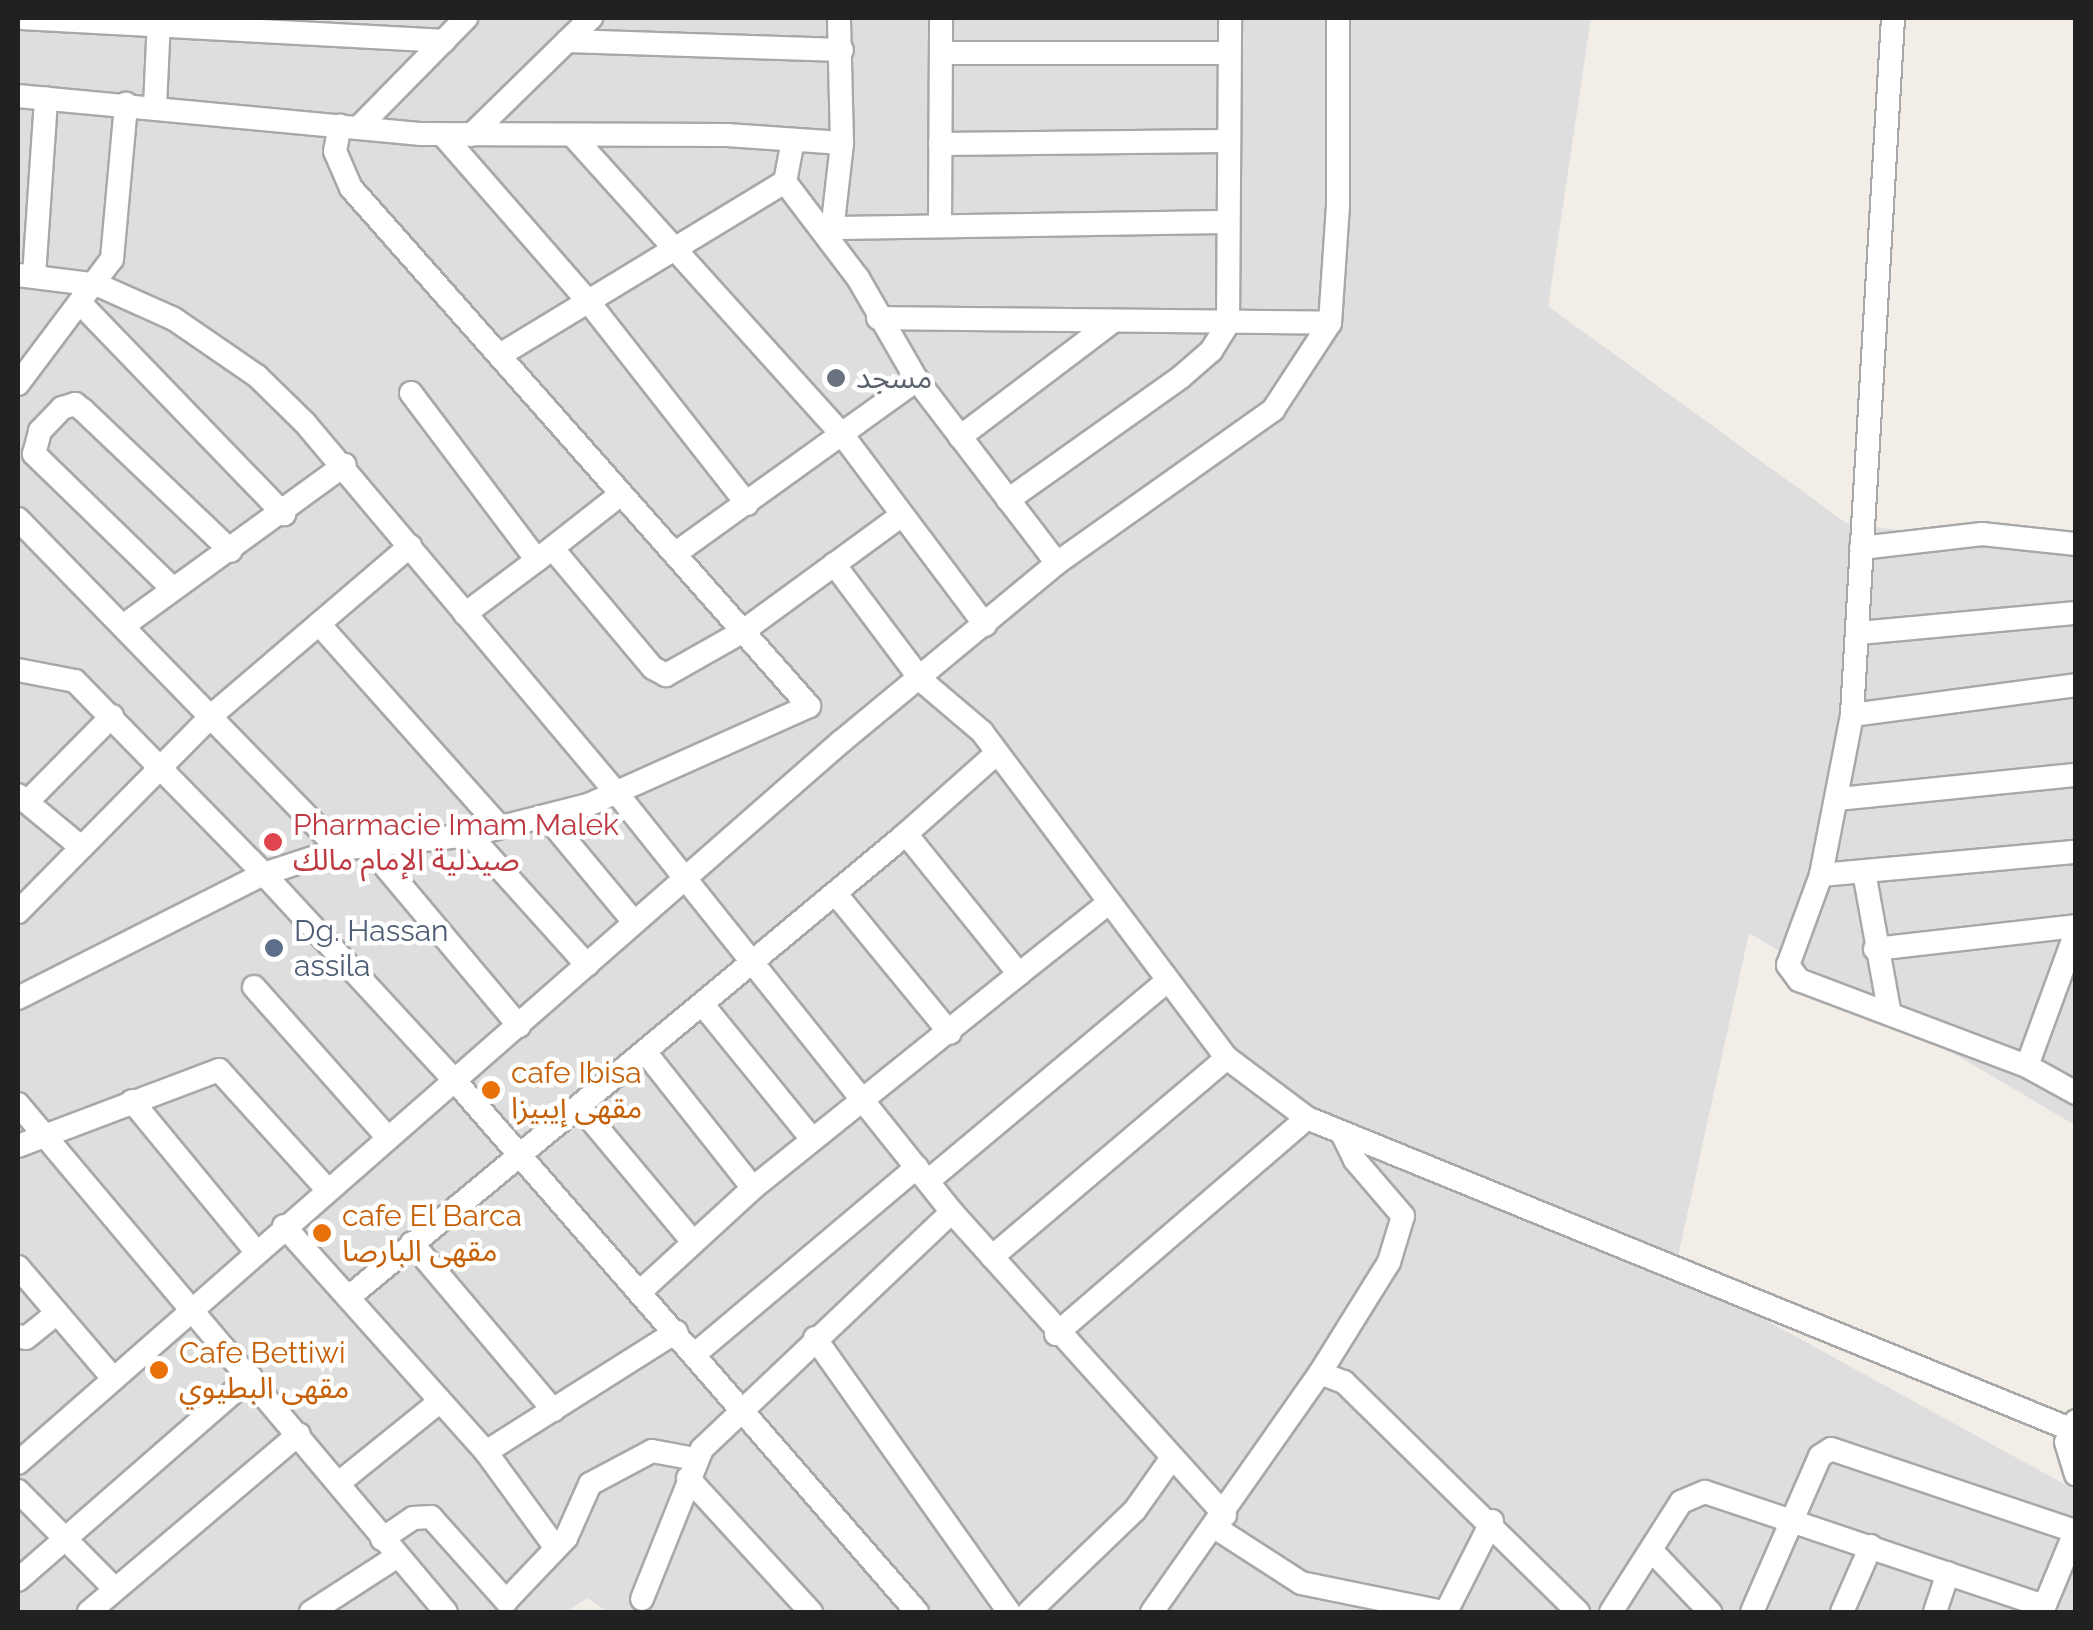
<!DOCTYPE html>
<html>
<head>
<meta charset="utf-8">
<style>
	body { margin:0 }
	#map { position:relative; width:2093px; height:1630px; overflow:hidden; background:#f2ede7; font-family:Raleway,"Noto Sans Arabic",sans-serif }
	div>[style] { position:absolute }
	.residential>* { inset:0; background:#dfdede }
	.roads { filter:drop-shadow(2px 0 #a8a8a8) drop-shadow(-2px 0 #a8a8a8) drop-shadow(0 2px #a8a8a8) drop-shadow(0 -2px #a8a8a8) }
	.street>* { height:22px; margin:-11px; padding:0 11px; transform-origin:11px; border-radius:11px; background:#fff }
	.dots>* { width:28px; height:28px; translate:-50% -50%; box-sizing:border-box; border:5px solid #fff; border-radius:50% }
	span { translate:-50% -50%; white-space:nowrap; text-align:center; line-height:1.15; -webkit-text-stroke:9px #fff; paint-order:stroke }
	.worship-label { font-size:30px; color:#5b616d }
	.left { translate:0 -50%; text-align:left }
	.health-label { font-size:30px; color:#be3a42 }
	.service-label { font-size:30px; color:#4e5e75 }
	.food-label { font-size:30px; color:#c56008 }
	.frame { position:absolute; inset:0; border:20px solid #212121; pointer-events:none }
</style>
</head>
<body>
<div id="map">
	<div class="residential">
		<div style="clip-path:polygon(18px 18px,1591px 18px,1548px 306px,1846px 523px,2075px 555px,2075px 1125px,1749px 933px,1675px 1270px,2075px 1490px,2075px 1612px,608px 1612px,587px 1598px,566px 1612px,18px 1612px)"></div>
	</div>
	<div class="roads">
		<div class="street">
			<div style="left:23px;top:18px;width:422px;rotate:3.1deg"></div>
			<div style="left:1893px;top:18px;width:698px;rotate:93.37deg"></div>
			<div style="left:1852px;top:715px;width:163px;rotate:101deg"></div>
			<div style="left:1821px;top:875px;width:96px;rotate:110.1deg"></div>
			<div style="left:1788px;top:965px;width:19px;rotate:54deg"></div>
			<div style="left:1799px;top:980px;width:244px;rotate:20.7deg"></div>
			<div style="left:2027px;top:1066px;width:56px;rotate:28.9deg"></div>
			<div style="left:567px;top:41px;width:275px;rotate:1.9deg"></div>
			<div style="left:941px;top:53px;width:288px"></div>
			<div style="left:18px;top:96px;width:405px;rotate:5.4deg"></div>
			<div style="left:421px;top:134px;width:306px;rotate:0.2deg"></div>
			<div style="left:727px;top:135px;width:115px;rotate:4deg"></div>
			<div style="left:155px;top:107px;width:89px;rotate:-87.4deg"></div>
			<div style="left:359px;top:127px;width:153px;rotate:-45.5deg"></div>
			<div style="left:443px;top:135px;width:220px;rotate:48.9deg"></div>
			<div style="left:588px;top:301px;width:258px;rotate:51.9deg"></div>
			<div style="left:471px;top:135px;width:168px;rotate:-44.3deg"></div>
			<div style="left:574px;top:137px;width:404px;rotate:48deg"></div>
			<div style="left:844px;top:437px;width:235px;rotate:53.1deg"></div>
			<div style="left:940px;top:144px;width:285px;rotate:-0.6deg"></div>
			<div style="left:785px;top:182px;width:121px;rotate:52.8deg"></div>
			<div style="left:858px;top:278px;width:118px;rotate:60deg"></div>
			<div style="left:917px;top:380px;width:230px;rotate:52.6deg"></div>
			<div style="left:940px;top:224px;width:206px;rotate:-89.7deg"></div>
			<div style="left:833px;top:228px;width:394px;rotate:-0.9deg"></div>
			<div style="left:831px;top:240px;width:98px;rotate:-83.5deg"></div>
			<div style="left:842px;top:143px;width:125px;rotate:-91.4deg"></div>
			<div style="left:18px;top:275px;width:81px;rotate:7.1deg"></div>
			<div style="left:98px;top:285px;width:83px;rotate:24.1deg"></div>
			<div style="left:174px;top:319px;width:101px;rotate:34.5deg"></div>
			<div style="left:257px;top:376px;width:67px;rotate:44.4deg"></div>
			<div style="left:305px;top:423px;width:483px;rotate:49.9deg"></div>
			<div style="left:616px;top:792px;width:538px;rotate:51.34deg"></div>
			<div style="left:952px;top:1212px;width:408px;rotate:48deg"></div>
			<div style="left:34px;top:276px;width:178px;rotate:-86.1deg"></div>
			<div style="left:82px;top:305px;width:291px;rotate:46deg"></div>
			<div style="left:878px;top:318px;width:452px;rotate:0.6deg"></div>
			<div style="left:500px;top:355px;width:333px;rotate:-31.3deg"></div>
			<div style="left:785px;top:182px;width:43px;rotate:-79.2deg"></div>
			<div style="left:18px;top:384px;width:156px;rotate:-53.1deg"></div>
			<div style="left:112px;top:259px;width:156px;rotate:-84.8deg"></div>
			<div style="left:411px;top:393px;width:209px;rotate:53deg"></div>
			<div style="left:537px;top:560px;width:107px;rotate:-38.2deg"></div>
			<div style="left:960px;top:437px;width:191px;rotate:-37.1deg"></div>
			<div style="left:1008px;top:500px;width:212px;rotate:-35.4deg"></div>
			<div style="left:1181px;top:377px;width:40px;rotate:-41deg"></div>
			<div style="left:1211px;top:351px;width:32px;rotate:-58deg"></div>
			<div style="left:1228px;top:324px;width:306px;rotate:-89.6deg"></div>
			<div style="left:18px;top:519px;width:460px;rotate:45.8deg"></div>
			<div style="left:1861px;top:548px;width:122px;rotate:-6.6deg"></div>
			<div style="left:1982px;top:534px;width:95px;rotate:6.1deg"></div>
			<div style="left:553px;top:549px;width:155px;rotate:50deg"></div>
			<div style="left:653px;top:668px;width:15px;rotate:28deg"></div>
			<div style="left:666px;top:675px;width:87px;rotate:-29.5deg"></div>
			<div style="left:742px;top:632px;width:198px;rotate:-36.2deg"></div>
			<div style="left:676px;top:553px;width:297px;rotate:-35.7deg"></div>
			<div style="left:834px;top:564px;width:145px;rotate:53.1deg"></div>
			<div style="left:921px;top:680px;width:80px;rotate:40.4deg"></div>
			<div style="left:982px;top:732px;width:408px;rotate:53.1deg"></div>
			<div style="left:1227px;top:1058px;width:100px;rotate:36.9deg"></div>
			<div style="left:1307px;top:1118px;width:824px;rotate:22.18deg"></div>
			<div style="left:173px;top:589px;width:194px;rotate:-135.8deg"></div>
			<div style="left:34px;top:454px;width:24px;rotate:-75deg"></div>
			<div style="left:40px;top:431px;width:32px;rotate:-46deg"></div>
			<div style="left:62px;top:408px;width:14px;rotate:-17deg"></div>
			<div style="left:75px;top:404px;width:10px;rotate:37deg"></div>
			<div style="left:83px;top:410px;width:204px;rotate:43.6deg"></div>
			<div style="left:465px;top:614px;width:90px;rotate:-36.9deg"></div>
			<div style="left:319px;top:624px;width:272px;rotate:48.3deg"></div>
			<div style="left:123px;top:626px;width:274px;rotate:-36deg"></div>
			<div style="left:1859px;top:633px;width:218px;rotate:-5.3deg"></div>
			<div style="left:18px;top:670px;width:58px;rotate:10.9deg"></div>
			<div style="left:75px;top:681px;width:270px;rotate:45.6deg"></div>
			<div style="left:264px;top:874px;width:283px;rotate:47.3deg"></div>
			<div style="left:456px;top:1082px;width:702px;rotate:48.98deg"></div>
			<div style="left:1852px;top:715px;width:226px;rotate:-7.6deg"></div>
			<div style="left:18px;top:795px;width:82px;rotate:39.5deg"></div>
			<div style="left:1838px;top:799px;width:239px;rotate:-5.8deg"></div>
			<div style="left:27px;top:802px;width:121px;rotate:-45.3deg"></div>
			<div style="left:546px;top:816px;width:138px;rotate:50.3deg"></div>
			<div style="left:906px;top:834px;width:122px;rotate:-41.7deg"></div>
			<div style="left:470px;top:835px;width:175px;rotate:48deg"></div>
			<div style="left:368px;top:846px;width:235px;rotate:50deg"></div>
			<div style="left:1864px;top:872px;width:140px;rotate:79.7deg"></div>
			<div style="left:1821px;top:875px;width:256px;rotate:-5.2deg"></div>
			<div style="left:835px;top:893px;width:181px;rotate:50.6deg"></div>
			<div style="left:18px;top:912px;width:275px;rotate:-45.4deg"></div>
			<div style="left:211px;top:716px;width:262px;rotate:-40.5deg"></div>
			<div style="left:1875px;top:949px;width:202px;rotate:-6.5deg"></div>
			<div style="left:1019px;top:974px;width:112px;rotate:-38.5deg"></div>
			<div style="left:254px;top:987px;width:200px;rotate:48.4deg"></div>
			<div style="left:18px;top:998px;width:275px;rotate:-26.8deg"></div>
			<div style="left:264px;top:874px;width:79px;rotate:-18.4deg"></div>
			<div style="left:339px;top:849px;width:132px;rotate:-6.1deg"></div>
			<div style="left:470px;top:835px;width:122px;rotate:-14.3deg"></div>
			<div style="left:588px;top:805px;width:242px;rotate:-24.1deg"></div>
			<div style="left:809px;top:706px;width:691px;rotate:-131.48deg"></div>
			<div style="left:351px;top:188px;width:40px;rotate:-113.4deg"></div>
			<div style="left:335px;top:151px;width:26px;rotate:-79deg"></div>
			<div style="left:703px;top:1005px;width:173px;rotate:50.9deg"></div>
			<div style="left:646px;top:1053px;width:172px;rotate:51.6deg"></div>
			<div style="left:2027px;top:1066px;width:143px;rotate:-69.9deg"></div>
			<div style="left:132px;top:1101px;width:192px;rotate:50.5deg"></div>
			<div style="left:18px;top:1104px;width:664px;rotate:49.89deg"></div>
			<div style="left:581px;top:1108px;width:175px;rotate:50.1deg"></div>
			<div style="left:18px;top:1146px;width:215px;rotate:-20.7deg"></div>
			<div style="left:219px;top:1070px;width:161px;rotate:47.8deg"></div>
			<div style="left:928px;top:1181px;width:309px;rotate:-39.9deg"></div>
			<div style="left:284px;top:1226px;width:303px;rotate:48.2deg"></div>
			<div style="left:486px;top:1452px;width:119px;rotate:53.9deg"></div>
			<div style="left:412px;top:1243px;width:219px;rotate:49.8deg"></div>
			<div style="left:992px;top:1257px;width:308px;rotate:-40.3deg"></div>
			<div style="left:18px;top:1267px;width:145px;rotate:49.5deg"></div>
			<div style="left:349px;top:1297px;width:724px;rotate:-39.73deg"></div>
			<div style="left:906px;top:834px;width:180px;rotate:51.1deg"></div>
			<div style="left:1019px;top:974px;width:341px;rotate:141.2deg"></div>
			<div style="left:753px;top:1188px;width:154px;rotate:137.4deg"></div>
			<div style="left:1056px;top:1334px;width:331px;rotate:-40.7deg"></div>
			<div style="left:18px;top:1336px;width:8px;rotate:14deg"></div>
			<div style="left:26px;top:1338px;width:40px;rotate:-39deg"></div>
			<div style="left:815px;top:1338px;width:336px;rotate:54.7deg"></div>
			<div style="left:695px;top:1354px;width:290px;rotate:-40.1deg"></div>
			<div style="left:1320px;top:1373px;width:131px;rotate:-58.1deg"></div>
			<div style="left:1389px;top:1262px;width:48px;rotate:-73.1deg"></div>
			<div style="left:1403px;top:1216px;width:74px;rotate:-130.6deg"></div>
			<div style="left:1355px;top:1160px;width:30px;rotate:-116deg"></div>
			<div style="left:2076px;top:1421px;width:23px;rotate:115deg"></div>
			<div style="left:2066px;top:1442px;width:34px;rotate:73deg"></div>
			<div style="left:486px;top:1452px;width:225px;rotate:-32.3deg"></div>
			<div style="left:18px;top:1463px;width:1096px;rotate:-41.23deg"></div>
			<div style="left:842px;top:741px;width:279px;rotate:-39.6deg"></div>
			<div style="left:1057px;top:563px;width:265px;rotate:-35.3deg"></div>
			<div style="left:1273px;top:410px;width:104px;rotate:-56.8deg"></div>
			<div style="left:1330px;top:323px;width:118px;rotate:-86.1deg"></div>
			<div style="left:1338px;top:205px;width:187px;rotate:-90deg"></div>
			<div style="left:688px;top:1478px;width:182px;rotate:47.5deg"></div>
			<div style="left:340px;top:1482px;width:127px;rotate:-38.9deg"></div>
			<div style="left:18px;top:1491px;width:136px;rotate:45.3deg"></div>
			<div style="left:1216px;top:1528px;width:101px;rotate:32.9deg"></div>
			<div style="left:1301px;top:1583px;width:145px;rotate:11.5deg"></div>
			<div style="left:382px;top:1539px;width:37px;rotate:-34deg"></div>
			<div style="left:413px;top:1518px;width:18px;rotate:-3deg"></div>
			<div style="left:431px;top:1517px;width:113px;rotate:48.2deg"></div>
			<div style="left:506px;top:1601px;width:87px;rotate:-46.4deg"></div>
			<div style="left:566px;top:1538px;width:59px;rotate:-66deg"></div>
			<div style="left:590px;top:1484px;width:70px;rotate:-28deg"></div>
			<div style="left:652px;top:1451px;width:44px;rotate:10.5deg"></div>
			<div style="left:1651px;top:1550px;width:86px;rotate:46.4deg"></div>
			<div style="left:18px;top:1580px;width:309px;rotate:-41.1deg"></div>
			<div style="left:642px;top:1599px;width:162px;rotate:-68.2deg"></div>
			<div style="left:702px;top:1449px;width:344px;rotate:-43.5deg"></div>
			<div style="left:89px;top:1612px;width:275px;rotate:-40.3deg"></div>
			<div style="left:311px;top:1612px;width:101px;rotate:-32.9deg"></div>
			<div style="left:1029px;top:1612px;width:147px;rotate:-43.9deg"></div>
			<div style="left:1135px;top:1510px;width:62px;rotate:-54.8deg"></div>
			<div style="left:1152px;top:1612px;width:292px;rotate:-54.9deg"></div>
			<div style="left:1320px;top:1373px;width:26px;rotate:21deg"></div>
			<div style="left:1344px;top:1382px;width:328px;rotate:44.5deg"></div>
			<div style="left:1446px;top:1612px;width:102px;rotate:-63.2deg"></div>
			<div style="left:1611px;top:1612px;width:130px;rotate:-57.5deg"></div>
			<div style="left:1681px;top:1502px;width:26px;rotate:-23deg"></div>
			<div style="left:1705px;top:1492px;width:358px;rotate:18.6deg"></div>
			<div style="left:1752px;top:1612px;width:170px;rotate:-66.4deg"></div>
			<div style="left:1820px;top:1456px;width:13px;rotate:-32deg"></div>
			<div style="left:1831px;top:1449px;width:257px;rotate:18.6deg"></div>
			<div style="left:1842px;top:1612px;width:72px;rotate:-66.3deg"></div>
			<div style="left:1935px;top:1612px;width:41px;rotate:-71.6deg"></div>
			<div style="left:2042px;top:1612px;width:89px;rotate:-67.5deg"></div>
		</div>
	</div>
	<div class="dots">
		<div style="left:836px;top:378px;background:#6b7280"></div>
		<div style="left:273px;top:842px;background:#e0444e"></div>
		<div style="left:274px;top:948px;background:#5c6f8a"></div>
		<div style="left:491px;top:1090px;background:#e8710a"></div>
		<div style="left:322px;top:1233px;background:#e8710a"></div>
		<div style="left:159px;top:1370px;background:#e8710a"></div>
	</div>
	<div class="worship-label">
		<span class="left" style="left:856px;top:378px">مسجد</span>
	</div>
	<div class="health-label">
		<span class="left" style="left:293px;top:842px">Pharmacie Imam Malek<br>صيدلية الإمام مالك</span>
	</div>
	<div class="service-label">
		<span class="left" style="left:294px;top:948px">Dg. Hassan<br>assila</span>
	</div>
	<div class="food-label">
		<span class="left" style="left:511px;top:1090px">cafe Ibisa<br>مقهى إيبيزا</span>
		<span class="left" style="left:342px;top:1233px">cafe El Barca<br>مقهى البارصا</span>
		<span class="left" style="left:179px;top:1370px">Cafe Bettiwi<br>مقهى البطيوي</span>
	</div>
	<div class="frame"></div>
</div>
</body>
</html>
